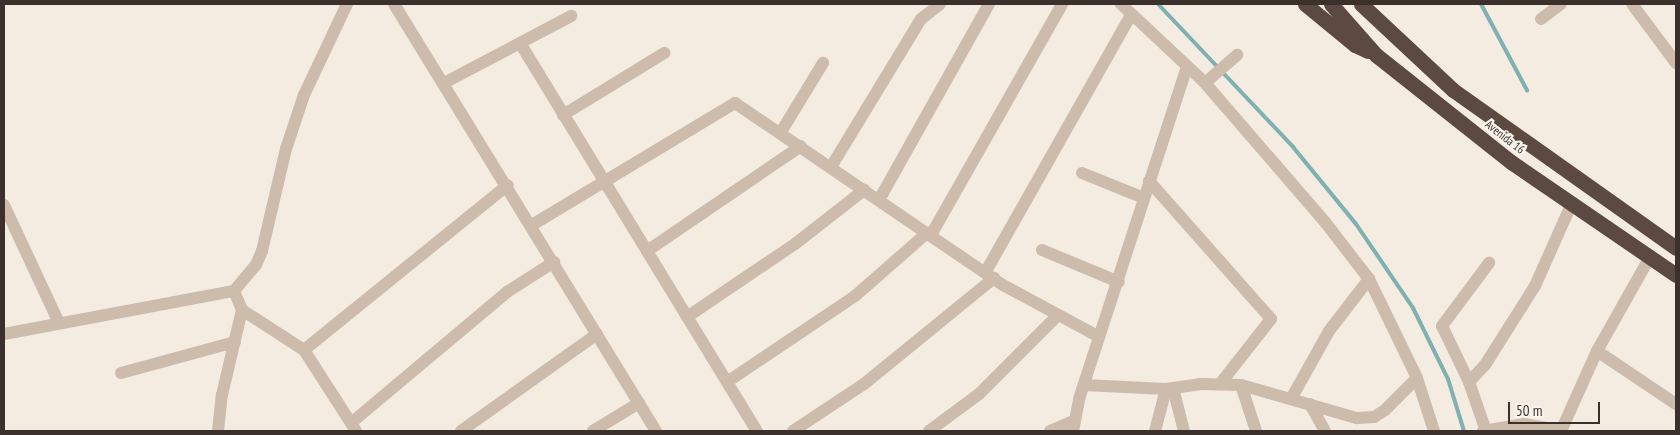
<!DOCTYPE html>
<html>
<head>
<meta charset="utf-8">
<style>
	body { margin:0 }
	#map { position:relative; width:1680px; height:435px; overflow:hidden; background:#f4ebe1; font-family:"PT Sans Narrow",sans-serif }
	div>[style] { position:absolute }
	.stream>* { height:4px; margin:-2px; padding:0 2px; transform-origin:2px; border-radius:2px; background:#7fb0b2 }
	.minor>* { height:12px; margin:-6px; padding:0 6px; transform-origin:6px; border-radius:6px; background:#cdbbac }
	.highway>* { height:15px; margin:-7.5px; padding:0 7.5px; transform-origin:7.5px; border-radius:7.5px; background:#5c4a42 }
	span { translate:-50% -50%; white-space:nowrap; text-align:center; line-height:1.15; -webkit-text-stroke:4.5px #fbf5ee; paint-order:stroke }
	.street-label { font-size:12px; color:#3b302b }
	.frame { position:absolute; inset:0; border:5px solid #3b302b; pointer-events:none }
	.scale { position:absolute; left:1508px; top:402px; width:92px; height:22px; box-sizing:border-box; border:2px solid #3b302b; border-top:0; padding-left:6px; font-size:15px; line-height:18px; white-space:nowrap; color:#3b302b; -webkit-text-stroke:4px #fbf5ee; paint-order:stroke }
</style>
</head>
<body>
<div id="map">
	<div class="stream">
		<div style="left:1158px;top:4px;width:197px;rotate:46.6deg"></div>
		<div style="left:1293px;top:147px;width:99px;rotate:50.7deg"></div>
		<div style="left:1356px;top:224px;width:102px;rotate:55.8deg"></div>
		<div style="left:1413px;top:308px;width:79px;rotate:63.8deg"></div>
		<div style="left:1448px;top:379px;width:54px;rotate:72.9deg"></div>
		<div style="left:1481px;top:4px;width:98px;rotate:61.9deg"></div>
	</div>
	<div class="minor">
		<div style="left:394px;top:4px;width:501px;rotate:58.47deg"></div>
		<div style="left:1121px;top:4px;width:115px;rotate:43.2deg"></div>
		<div style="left:1205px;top:83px;width:184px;rotate:49.2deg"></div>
		<div style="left:1325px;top:222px;width:72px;rotate:52.3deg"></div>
		<div style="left:1369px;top:279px;width:110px;rotate:64.1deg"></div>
		<div style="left:1417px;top:378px;width:56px;rotate:72.2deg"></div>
		<div style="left:1632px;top:4px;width:74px;rotate:53.3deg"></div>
		<div style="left:1541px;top:19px;width:25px;rotate:-37deg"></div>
		<div style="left:520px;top:43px;width:455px;rotate:58.6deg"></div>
		<div style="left:444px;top:83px;width:144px;rotate:-27.8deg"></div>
		<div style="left:1205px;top:83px;width:43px;rotate:-41.2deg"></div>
		<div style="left:563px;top:115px;width:119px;rotate:-31.5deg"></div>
		<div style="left:781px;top:132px;width:81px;rotate:-58.7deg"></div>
		<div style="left:831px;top:167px;width:173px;rotate:-58.7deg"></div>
		<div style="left:921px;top:19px;width:24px;rotate:-38deg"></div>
		<div style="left:1082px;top:173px;width:67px;rotate:22deg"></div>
		<div style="left:1149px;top:181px;width:184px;rotate:48.5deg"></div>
		<div style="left:1271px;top:319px;width:83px;rotate:128.1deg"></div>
		<div style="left:879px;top:200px;width:225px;rotate:-60.7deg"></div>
		<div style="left:4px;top:205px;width:130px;rotate:65deg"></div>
		<div style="left:532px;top:225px;width:237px;rotate:-31deg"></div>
		<div style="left:735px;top:103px;width:324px;rotate:34.2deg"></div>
		<div style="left:1003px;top:285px;width:109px;rotate:28.4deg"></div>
		<div style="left:931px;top:235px;width:266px;rotate:-60.4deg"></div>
		<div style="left:1042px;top:250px;width:83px;rotate:22.6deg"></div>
		<div style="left:647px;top:251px;width:186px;rotate:-34.3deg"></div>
		<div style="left:985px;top:273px;width:296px;rotate:-60.5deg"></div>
		<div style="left:234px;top:291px;width:21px;rotate:67deg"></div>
		<div style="left:242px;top:310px;width:74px;rotate:32.8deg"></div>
		<div style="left:304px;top:350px;width:96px;rotate:57.3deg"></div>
		<div style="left:687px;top:317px;width:130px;rotate:-34.1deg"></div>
		<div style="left:795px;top:244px;width:88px;rotate:-38deg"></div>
		<div style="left:4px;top:334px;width:234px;rotate:-10.6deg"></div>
		<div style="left:234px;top:291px;width:34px;rotate:-50deg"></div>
		<div style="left:256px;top:265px;width:15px;rotate:-67deg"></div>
		<div style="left:262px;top:251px;width:105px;rotate:-76.8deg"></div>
		<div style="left:286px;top:149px;width:57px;rotate:-71.6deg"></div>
		<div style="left:304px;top:95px;width:101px;rotate:-64.7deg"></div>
		<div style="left:304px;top:350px;width:262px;rotate:-39deg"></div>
		<div style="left:1597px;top:351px;width:95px;rotate:33.9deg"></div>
		<div style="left:121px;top:373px;width:118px;rotate:-15.2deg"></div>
		<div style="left:727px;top:382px;width:154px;rotate:-33.9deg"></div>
		<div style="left:855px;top:296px;width:96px;rotate:-41.2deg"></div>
		<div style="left:1469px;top:382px;width:23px;rotate:-47deg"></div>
		<div style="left:1485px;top:365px;width:93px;rotate:-57.7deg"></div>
		<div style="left:1535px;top:286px;width:91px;rotate:-66deg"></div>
		<div style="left:1084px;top:385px;width:82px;rotate:2.8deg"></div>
		<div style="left:1166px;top:389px;width:34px;rotate:-8deg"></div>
		<div style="left:1200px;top:384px;width:41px;rotate:1.4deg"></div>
		<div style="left:1241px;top:385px;width:121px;rotate:15.9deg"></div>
		<div style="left:1357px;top:418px;width:17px;rotate:-3deg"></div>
		<div style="left:1374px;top:417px;width:13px;rotate:-32deg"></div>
		<div style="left:1385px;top:410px;width:45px;rotate:-45deg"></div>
		<div style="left:1241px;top:385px;width:48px;rotate:71.9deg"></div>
		<div style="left:1173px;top:388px;width:44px;rotate:75.7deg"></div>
		<div style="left:1291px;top:399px;width:78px;rotate:-60.8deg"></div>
		<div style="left:1329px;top:331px;width:66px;rotate:-52.4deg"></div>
		<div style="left:1310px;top:404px;width:31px;rotate:61deg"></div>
		<div style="left:351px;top:423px;width:204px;rotate:-40deg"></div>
		<div style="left:507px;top:292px;width:56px;rotate:-32.6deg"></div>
		<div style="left:218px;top:431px;width:36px;rotate:-84deg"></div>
		<div style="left:222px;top:395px;width:87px;rotate:-76.8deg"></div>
		<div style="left:461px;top:431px;width:167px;rotate:-35.5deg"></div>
		<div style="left:593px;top:431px;width:54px;rotate:-31.3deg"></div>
		<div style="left:793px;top:431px;width:85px;rotate:-33.5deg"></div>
		<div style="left:864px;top:384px;width:168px;rotate:-39.2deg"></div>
		<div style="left:929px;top:431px;width:62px;rotate:-36.5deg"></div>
		<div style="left:979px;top:394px;width:110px;rotate:-45deg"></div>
		<div style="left:1050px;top:431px;width:26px;rotate:-23deg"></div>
		<div style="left:1073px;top:431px;width:33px;rotate:-79deg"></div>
		<div style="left:1079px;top:399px;width:349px;rotate:-72deg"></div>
		<div style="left:1155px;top:431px;width:43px;rotate:-75.3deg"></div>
		<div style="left:1483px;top:431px;width:42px;rotate:-9.7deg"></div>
		<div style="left:1524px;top:424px;width:39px;rotate:10deg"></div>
		<div style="left:1486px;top:431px;width:52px;rotate:-109.1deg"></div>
		<div style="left:1469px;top:382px;width:62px;rotate:-115.7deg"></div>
		<div style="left:1442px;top:326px;width:79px;rotate:-53.3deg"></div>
		<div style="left:1561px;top:431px;width:88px;rotate:-65.8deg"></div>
		<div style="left:1597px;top:351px;width:108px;rotate:-60.6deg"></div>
	</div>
	<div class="highway">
		<div style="left:1305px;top:4px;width:65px;rotate:39.4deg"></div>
		<div style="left:1355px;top:45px;width:14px;rotate:25deg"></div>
		<div style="left:1331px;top:4px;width:68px;rotate:48.6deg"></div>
		<div style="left:1376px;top:55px;width:172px;rotate:38.4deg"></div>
		<div style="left:1511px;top:162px;width:200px;rotate:34.4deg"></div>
		<div style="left:1361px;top:4px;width:126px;rotate:43.1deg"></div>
		<div style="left:1453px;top:90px;width:273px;rotate:35.3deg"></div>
	</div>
	<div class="street-label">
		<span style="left:1505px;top:137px;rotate:38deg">Avenida 16</span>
	</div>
	<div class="frame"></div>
	<div class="scale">50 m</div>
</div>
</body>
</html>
